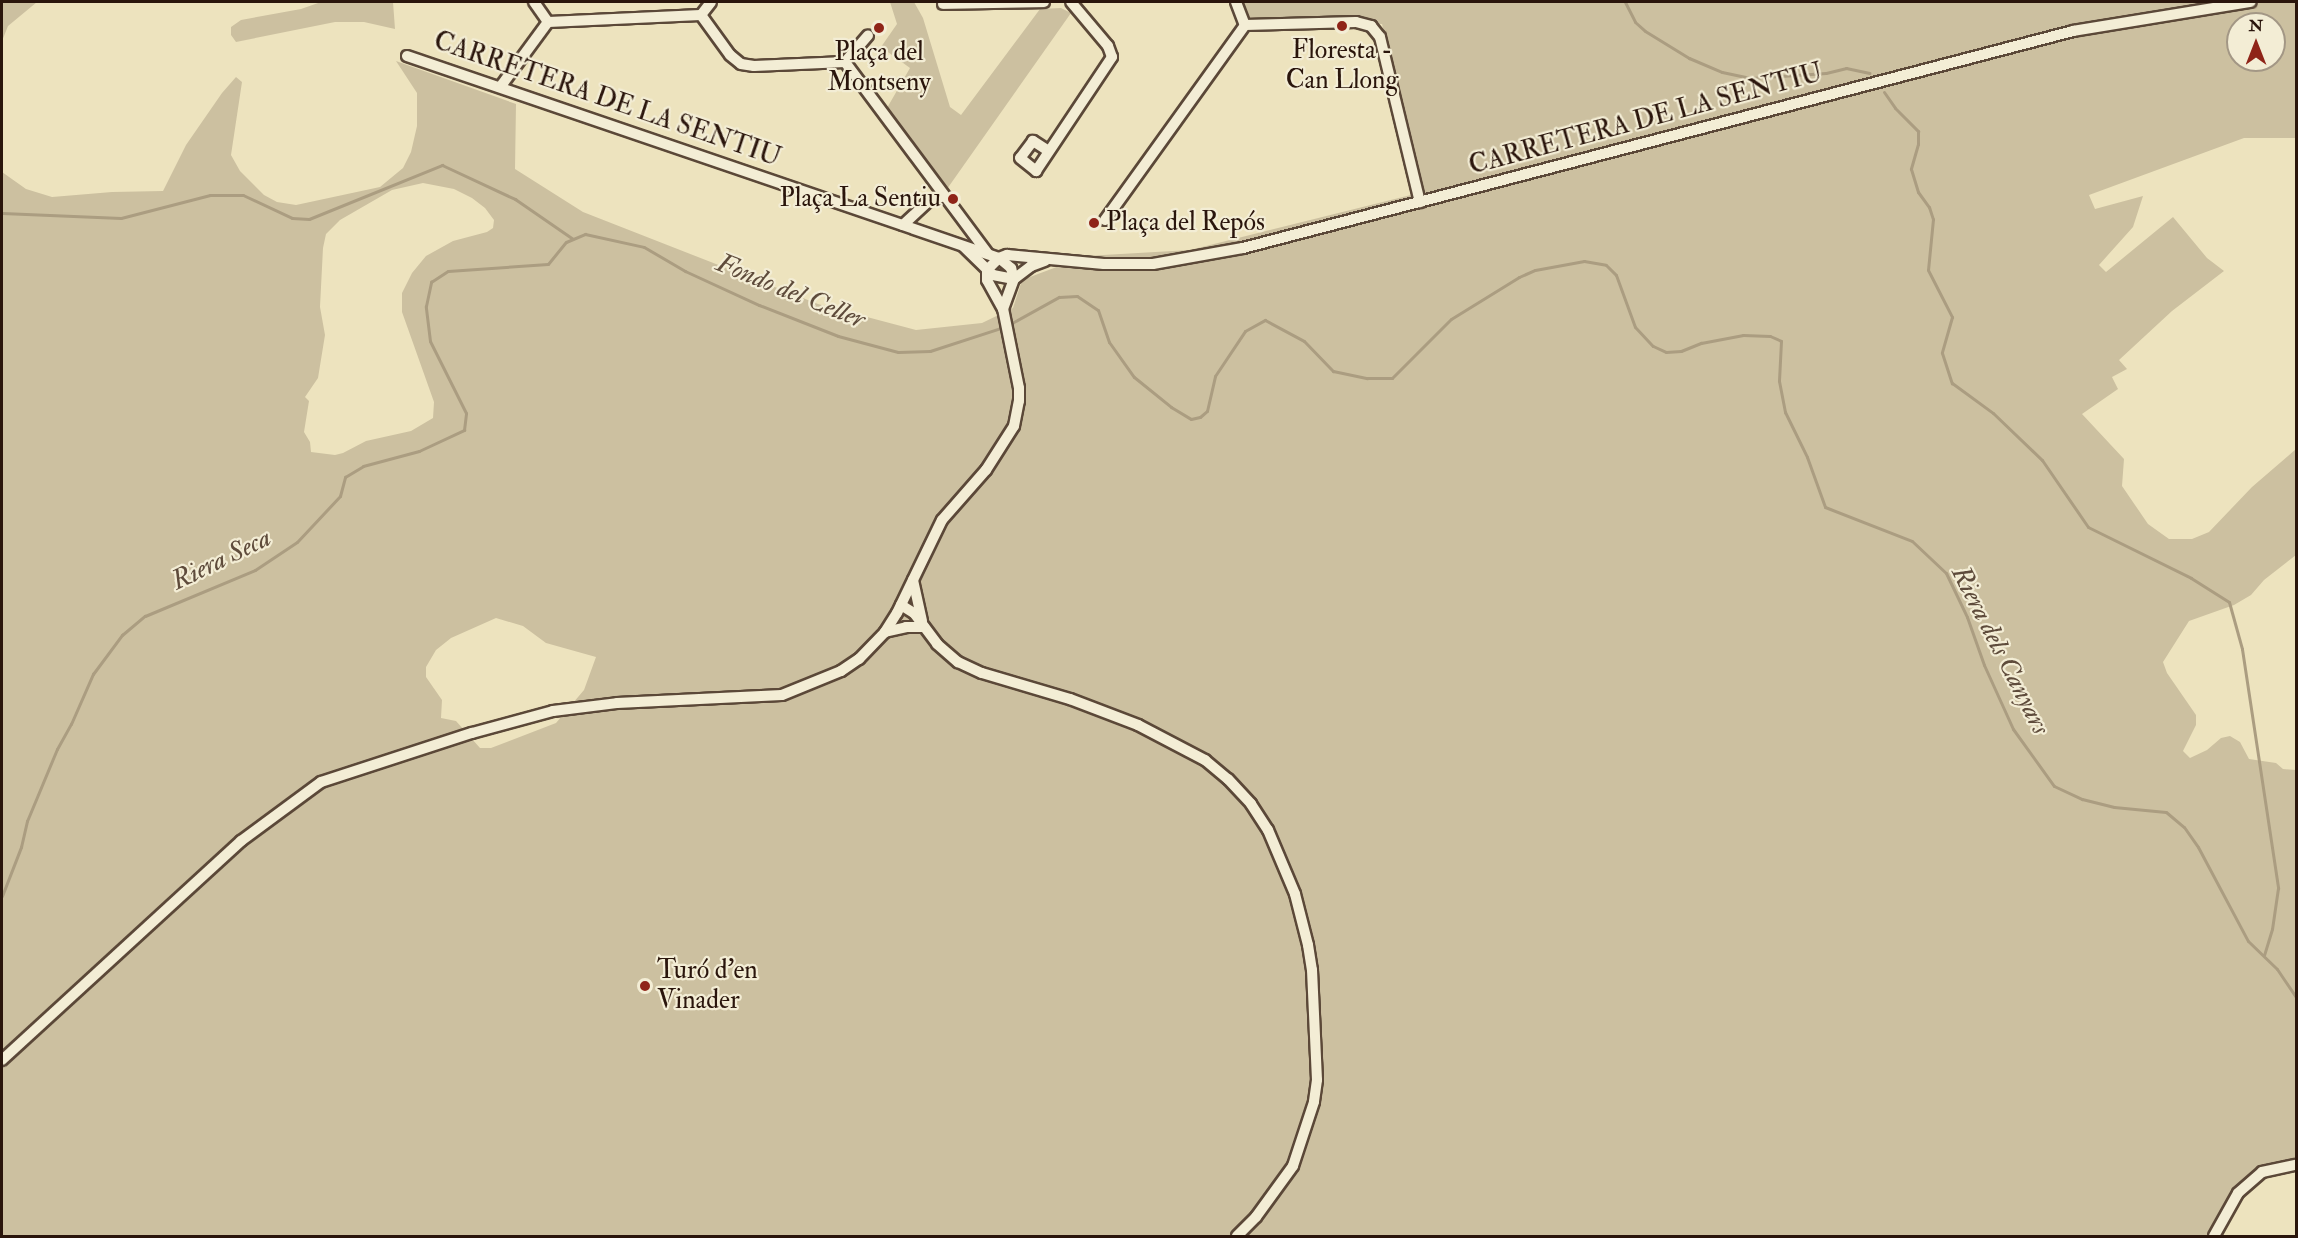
<!DOCTYPE html>
<html>
<head>
<meta charset="utf-8">
<style>
	body { margin:0 }
	#map { position:relative; width:2298px; height:1238px; overflow:hidden; background:#ede3be; font-family:"IM FELL Double Pica",serif }
	div>[style] { position:absolute }
	.green>* { inset:0; background:#ccc0a0 }
	.stream>* { height:3px; margin:-1.5px; padding:0 1.5px; transform-origin:1.5px; border-radius:1.5px; background:#ab9d81 }
	.roads { filter:drop-shadow(2px 0 #5b4838) drop-shadow(-2px 0 #5b4838) drop-shadow(0 2px #5b4838) drop-shadow(0 -2px #5b4838) }
	.minor>* { height:10px; margin:-5px; padding:0 5px; transform-origin:5px; border-radius:5px; background:#f3edd5 }
	.dots>* { width:16px; height:16px; translate:-50% -50%; box-sizing:border-box; border:3px solid #f3edd5; border-radius:50% }
	span { translate:-50% -50%; white-space:nowrap; text-align:center; line-height:1.15; -webkit-text-stroke:4.5px #f3edd5; paint-order:stroke }
	.poi-label { font-size:26px; color:#2a150c }
	.right { translate:-100% -50%; text-align:right }
	.left { translate:0 -50%; text-align:left }
	.street-label { font-size:26px; color:#2a150c }
	.water-label { font-size:27px; color:#5e4b3b; font-style:italic }
	.frame { position:absolute; inset:0; border:3px solid #2a150c; pointer-events:none }
	.north { position:absolute; left:2226px; top:12px; width:60px; height:60px; box-sizing:border-box; background:#f3edd5; border:2px solid #a39785; border-radius:50%; rotate:0deg; font-size:16px; font-weight:700; line-height:24px; text-align:center; color:#2a150c }
	.north::after { content:''; display:block; margin:auto; width:21px; height:27px; background:#8f2418; clip-path:polygon(50% 0,100% 100%,50% 72%,0 100%) }
</style>
</head>
<body>
<div id="map">
	<div class="green">
		<div style="clip-path:polygon(2px 2px,37px 2px,8px 26px,2px 41px)"></div>
		<div style="clip-path:polygon(321px 2px,393px 2px,395px 29px,364px 22px,335px 22px,236px 42px,231px 35px,231px 27px,241px 20px,301px 9px)"></div>
		<div style="clip-path:polygon(890px 2px,914px 2px,923px 18px,950px 107px,961px 115px,1040px 9px,1061px 8px,1071px 13px,947px 189px,887px 108px,910px 68px,881px 47px,897px 24px)"></div>
		<div style="clip-path:polygon(evenodd,1241px 2px,2296px 2px,2296px 138px,2244px 138px,2089px 195px,2095px 209px,2143px 196px,2133px 227px,2099px 265px,2106px 272px,2173px 217px,2207px 258px,2224px 271px,2172px 311px,2119px 360px,2127px 369px,2112px 377px,2118px 389px,2082px 414px,2124px 459px,2122px 486px,2148px 524px,2169px 539px,2192px 539px,2209px 532px,2252px 487px,2296px 449px,2296px 555px,2264px 580px,2251px 595px,2234px 605px,2189px 621px,2163px 662px,2167px 673px,2196px 715px,2196px 725px,2183px 751px,2190px 758px,2207px 750px,2221px 738px,2230px 736px,2240px 742px,2249px 759px,2276px 763px,2283px 769px,2296px 770px,2296px 1162px,2261px 1166px,2230px 1192px,2209px 1236px,2px 1236px,2px 172px,26px 189px,52px 197px,112px 192px,163px 191px,186px 145px,222px 93px,236px 77px,242px 82px,231px 155px,240px 171px,264px 195px,277px 202px,296px 205px,380px 187px,403px 168px,411px 152px,417px 126px,417px 93px,396px 61px,516px 104px,515px 169px,583px 212px,818px 304px,916px 330px,982px 323px,1013px 308px,1022px 280px,1086px 256px,1190px 250px,1423px 192px,1382px 24px,1247px 18px,1241px 2px,2238px 24px,2274px 24px,2274px 60px,2238px 60px,2238px 24px,1241px 2px,423px 183px,454px 189px,472px 198px,485px 208px,494px 220px,493px 228px,487px 232px,453px 241px,426px 256px,412px 273px,402px 293px,402px 312px,434px 402px,433px 418px,411px 431px,366px 441px,343px 453px,335px 455px,311px 452px,310px 442px,304px 432px,309px 401px,305px 397px,318px 378px,325px 335px,320px 307px,323px 248px,326px 234px,340px 220px,392px 190px,423px 183px,1241px 2px,496px 618px,523px 626px,546px 643px,596px 657px,584px 690px,556px 723px,491px 748px,480px 748px,456px 721px,441px 718px,442px 700px,426px 677px,426px 667px,436px 650px,451px 638px,496px 618px)"></div>
	</div>
	<div class="stream">
		<div style="left:1625px;top:2px;width:22px;rotate:63deg"></div>
		<div style="left:1635px;top:22px;width:13px;rotate:42deg"></div>
		<div style="left:1645px;top:31px;width:52px;rotate:31.5deg"></div>
		<div style="left:1689px;top:58px;width:36px;rotate:23deg"></div>
		<div style="left:1722px;top:72px;width:30px;rotate:12deg"></div>
		<div style="left:1751px;top:78px;width:75px;rotate:-3.8deg"></div>
		<div style="left:1826px;top:73px;width:21px;rotate:-14deg"></div>
		<div style="left:1846px;top:68px;width:24px;rotate:12deg"></div>
		<div style="left:1884px;top:92px;width:19px;rotate:55deg"></div>
		<div style="left:1895px;top:108px;width:33px;rotate:45deg"></div>
		<div style="left:1918px;top:131px;width:13px;rotate:90deg"></div>
		<div style="left:1918px;top:144px;width:26px;rotate:106deg"></div>
		<div style="left:1911px;top:169px;width:24px;rotate:73deg"></div>
		<div style="left:1918px;top:192px;width:19px;rotate:54deg"></div>
		<div style="left:1929px;top:207px;width:13px;rotate:72deg"></div>
		<div style="left:1933px;top:219px;width:51px;rotate:95.6deg"></div>
		<div style="left:1928px;top:270px;width:53px;rotate:62.9deg"></div>
		<div style="left:1952px;top:317px;width:37px;rotate:106deg"></div>
		<div style="left:1942px;top:353px;width:32px;rotate:72deg"></div>
		<div style="left:1952px;top:383px;width:51px;rotate:36.2deg"></div>
		<div style="left:1993px;top:413px;width:68px;rotate:43.8deg"></div>
		<div style="left:2042px;top:460px;width:81px;rotate:55.5deg"></div>
		<div style="left:2088px;top:527px;width:115px;rotate:26.3deg"></div>
		<div style="left:2191px;top:578px;width:45px;rotate:32.3deg"></div>
		<div style="left:2229px;top:602px;width:49px;rotate:74.5deg"></div>
		<div style="left:2242px;top:649px;width:242px;rotate:81.4deg"></div>
		<div style="left:2278px;top:888px;width:41px;rotate:98.3deg"></div>
		<div style="left:2272px;top:929px;width:27px;rotate:107deg"></div>
		<div style="left:2px;top:213px;width:119px;rotate:2.4deg"></div>
		<div style="left:121px;top:218px;width:92px;rotate:-14.5deg"></div>
		<div style="left:210px;top:195px;width:33px"></div>
		<div style="left:243px;top:195px;width:54px;rotate:25.1deg"></div>
		<div style="left:292px;top:218px;width:17px;rotate:3deg"></div>
		<div style="left:309px;top:219px;width:144px;rotate:-22.1deg"></div>
		<div style="left:442px;top:165px;width:81px;rotate:25deg"></div>
		<div style="left:515px;top:199px;width:70px;rotate:34.6deg"></div>
		<div style="left:1010px;top:324px;width:56px;rotate:-28.9deg"></div>
		<div style="left:1059px;top:297px;width:18px;rotate:-3deg"></div>
		<div style="left:1077px;top:296px;width:25px;rotate:34deg"></div>
		<div style="left:1098px;top:310px;width:34px;rotate:71deg"></div>
		<div style="left:1109px;top:342px;width:43px;rotate:54.5deg"></div>
		<div style="left:1134px;top:377px;width:48px;rotate:39deg"></div>
		<div style="left:1171px;top:407px;width:23px;rotate:31deg"></div>
		<div style="left:1191px;top:419px;width:9px;rotate:-13deg"></div>
		<div style="left:1200px;top:417px;width:9px;rotate:-41deg"></div>
		<div style="left:1207px;top:411px;width:36px;rotate:-77deg"></div>
		<div style="left:1215px;top:376px;width:54px;rotate:-56.3deg"></div>
		<div style="left:1245px;top:331px;width:23px;rotate:-29deg"></div>
		<div style="left:1265px;top:320px;width:44px;rotate:28.3deg"></div>
		<div style="left:1304px;top:341px;width:42px;rotate:46deg"></div>
		<div style="left:1333px;top:371px;width:35px;rotate:12deg"></div>
		<div style="left:1367px;top:378px;width:25px"></div>
		<div style="left:1392px;top:378px;width:83px;rotate:-45deg"></div>
		<div style="left:1451px;top:319px;width:80px;rotate:-31.7deg"></div>
		<div style="left:1519px;top:277px;width:17px;rotate:-24deg"></div>
		<div style="left:1535px;top:270px;width:50px;rotate:-10.4deg"></div>
		<div style="left:1584px;top:261px;width:22px;rotate:10deg"></div>
		<div style="left:1606px;top:265px;width:14px;rotate:45deg"></div>
		<div style="left:1616px;top:275px;width:55px;rotate:69.9deg"></div>
		<div style="left:1635px;top:327px;width:26px;rotate:47deg"></div>
		<div style="left:1653px;top:346px;width:14px;rotate:25deg"></div>
		<div style="left:1666px;top:352px;width:15px;rotate:-4deg"></div>
		<div style="left:1681px;top:351px;width:22px;rotate:-22deg"></div>
		<div style="left:1701px;top:343px;width:43px;rotate:-10.8deg"></div>
		<div style="left:1743px;top:335px;width:27px;rotate:2deg"></div>
		<div style="left:1770px;top:336px;width:12px;rotate:24deg"></div>
		<div style="left:1781px;top:341px;width:40px;rotate:92.9deg"></div>
		<div style="left:1779px;top:381px;width:32px;rotate:79deg"></div>
		<div style="left:1785px;top:412px;width:50px;rotate:63.9deg"></div>
		<div style="left:1807px;top:457px;width:53px;rotate:70.2deg"></div>
		<div style="left:1825px;top:507px;width:93px;rotate:21.3deg"></div>
		<div style="left:1912px;top:541px;width:47px;rotate:43.3deg"></div>
		<div style="left:1946px;top:573px;width:49px;rotate:64.5deg"></div>
		<div style="left:1967px;top:617px;width:51px;rotate:70.5deg"></div>
		<div style="left:1984px;top:665px;width:70px;rotate:65.6deg"></div>
		<div style="left:2013px;top:729px;width:70px;rotate:54.3deg"></div>
		<div style="left:2054px;top:786px;width:31px;rotate:25deg"></div>
		<div style="left:2082px;top:799px;width:33px;rotate:14deg"></div>
		<div style="left:2114px;top:807px;width:52px;rotate:5.5deg"></div>
		<div style="left:2166px;top:812px;width:23px;rotate:40deg"></div>
		<div style="left:2184px;top:827px;width:24px;rotate:55deg"></div>
		<div style="left:2198px;top:847px;width:106px;rotate:62deg"></div>
		<div style="left:2248px;top:941px;width:40px;rotate:44deg"></div>
		<div style="left:2277px;top:969px;width:34px;rotate:56deg"></div>
		<div style="left:2px;top:896px;width:53px;rotate:-68.8deg"></div>
		<div style="left:21px;top:847px;width:27px;rotate:-77deg"></div>
		<div style="left:27px;top:821px;width:78px;rotate:-67.4deg"></div>
		<div style="left:57px;top:749px;width:29px;rotate:-61deg"></div>
		<div style="left:71px;top:724px;width:55px;rotate:-66.3deg"></div>
		<div style="left:93px;top:674px;width:49px;rotate:-53.4deg"></div>
		<div style="left:122px;top:635px;width:30px;rotate:-40deg"></div>
		<div style="left:145px;top:616px;width:119px;rotate:-22.7deg"></div>
		<div style="left:255px;top:570px;width:50px;rotate:-33.7deg"></div>
		<div style="left:297px;top:542px;width:63px;rotate:-46.9deg"></div>
		<div style="left:340px;top:496px;width:20px;rotate:-75deg"></div>
		<div style="left:345px;top:477px;width:21px;rotate:-31deg"></div>
		<div style="left:363px;top:466px;width:58px;rotate:-15deg"></div>
		<div style="left:419px;top:451px;width:50px;rotate:-25deg"></div>
		<div style="left:464px;top:430px;width:17px;rotate:-83deg"></div>
		<div style="left:466px;top:413px;width:80px;rotate:-116.6deg"></div>
		<div style="left:430px;top:341px;width:35px;rotate:-97deg"></div>
		<div style="left:426px;top:306px;width:25px;rotate:-78deg"></div>
		<div style="left:431px;top:282px;width:20px;rotate:-33deg"></div>
		<div style="left:448px;top:271px;width:100px;rotate:-4deg"></div>
		<div style="left:548px;top:264px;width:28px;rotate:-51deg"></div>
		<div style="left:566px;top:242px;width:21px;rotate:-23deg"></div>
		<div style="left:585px;top:234px;width:60px;rotate:12.4deg"></div>
		<div style="left:644px;top:247px;width:48px;rotate:30.3deg"></div>
		<div style="left:685px;top:271px;width:81px;rotate:24.7deg"></div>
		<div style="left:759px;top:305px;width:85px;rotate:21.4deg"></div>
		<div style="left:838px;top:336px;width:62px;rotate:14.9deg"></div>
		<div style="left:898px;top:352px;width:32px;rotate:-2deg"></div>
		<div style="left:930px;top:351px;width:78px;rotate:-18deg"></div>
	</div>
	<div class="roads">
		<div class="minor">
			<div style="left:534px;top:2px;width:24px;rotate:55deg"></div>
			<div style="left:1236px;top:2px;width:25px;rotate:69deg"></div>
			<div style="left:1245px;top:25px;width:111px;rotate:-1.5deg"></div>
			<div style="left:1356px;top:22px;width:16px;rotate:15deg"></div>
			<div style="left:1371px;top:26px;width:14px;rotate:51deg"></div>
			<div style="left:1380px;top:37px;width:170px;rotate:76.4deg"></div>
			<div style="left:943px;top:4px;width:101px;rotate:-1.1deg"></div>
			<div style="left:701px;top:15px;width:49px;rotate:54.1deg"></div>
			<div style="left:730px;top:55px;width:14px;rotate:39deg"></div>
			<div style="left:741px;top:64px;width:13px;rotate:9deg"></div>
			<div style="left:754px;top:66px;width:91px;rotate:-2.5deg"></div>
			<div style="left:845px;top:62px;width:239px;rotate:53.3deg"></div>
			<div style="left:701px;top:15px;width:16px;rotate:-52deg"></div>
			<div style="left:407px;top:56px;width:626px;rotate:18.84deg"></div>
			<div style="left:999px;top:258px;width:16px;rotate:40deg"></div>
			<div style="left:1011px;top:268px;width:11px;rotate:75deg"></div>
			<div style="left:845px;top:62px;width:35px;rotate:-49deg"></div>
			<div style="left:501px;top:86px;width:79px;rotate:-53.7deg"></div>
			<div style="left:548px;top:22px;width:153px;rotate:-2.6deg"></div>
			<div style="left:1047px;top:150px;width:17px;rotate:-147deg"></div>
			<div style="left:1033px;top:141px;width:21px;rotate:127deg"></div>
			<div style="left:1020px;top:158px;width:21px;rotate:39deg"></div>
			<div style="left:1036px;top:171px;width:137px;rotate:-56.3deg"></div>
			<div style="left:1112px;top:57px;width:12px;rotate:-110deg"></div>
			<div style="left:1108px;top:46px;width:57px;rotate:-130.1deg"></div>
			<div style="left:1105px;top:220px;width:240px;rotate:-54.3deg"></div>
			<div style="left:903px;top:225px;width:35px;rotate:-43deg"></div>
			<div style="left:929px;top:201px;width:16px;rotate:-18deg"></div>
			<div style="left:964px;top:247px;width:40px;rotate:44deg"></div>
			<div style="left:993px;top:275px;width:21px;rotate:11deg"></div>
			<div style="left:987px;top:270px;width:17px;rotate:-45deg"></div>
			<div style="left:999px;top:258px;width:9px;rotate:-21deg"></div>
			<div style="left:1007px;top:255px;width:97px;rotate:5.3deg"></div>
			<div style="left:1104px;top:264px;width:49px"></div>
			<div style="left:1153px;top:264px;width:91px;rotate:-10.1deg"></div>
			<div style="left:1243px;top:248px;width:858px;rotate:-14.65deg"></div>
			<div style="left:2073px;top:31px;width:180px;rotate:-9.3deg"></div>
			<div style="left:1003px;top:309px;width:32px;rotate:-70deg"></div>
			<div style="left:1014px;top:279px;width:21px;rotate:-37deg"></div>
			<div style="left:1031px;top:266px;width:15px;rotate:-20deg"></div>
			<div style="left:913px;top:580px;width:42px;rotate:77.6deg"></div>
			<div style="left:901px;top:605px;width:15px;rotate:32deg"></div>
			<div style="left:914px;top:613px;width:39px;rotate:53deg"></div>
			<div style="left:937px;top:644px;width:28px;rotate:41deg"></div>
			<div style="left:958px;top:662px;width:26px;rotate:25deg"></div>
			<div style="left:982px;top:673px;width:92px;rotate:16.5deg"></div>
			<div style="left:1070px;top:699px;width:73px;rotate:20.9deg"></div>
			<div style="left:1138px;top:725px;width:76px;rotate:27.6deg"></div>
			<div style="left:1205px;top:760px;width:30px;rotate:40deg"></div>
			<div style="left:1228px;top:779px;width:34px;rotate:47deg"></div>
			<div style="left:1251px;top:804px;width:31px;rotate:57deg"></div>
			<div style="left:1268px;top:830px;width:69px;rotate:67.1deg"></div>
			<div style="left:1295px;top:894px;width:53px;rotate:75.7deg"></div>
			<div style="left:1308px;top:945px;width:25px;rotate:81deg"></div>
			<div style="left:1312px;top:970px;width:110px;rotate:87.4deg"></div>
			<div style="left:1317px;top:1080px;width:22px;rotate:98deg"></div>
			<div style="left:1314px;top:1102px;width:67px;rotate:108.2deg"></div>
			<div style="left:1293px;top:1166px;width:63px;rotate:126deg"></div>
			<div style="left:1256px;top:1217px;width:27px;rotate:135deg"></div>
			<div style="left:885px;top:632px;width:22px;rotate:-13deg"></div>
			<div style="left:906px;top:627px;width:18px"></div>
			<div style="left:2px;top:1060px;width:324px;rotate:-42.5deg"></div>
			<div style="left:241px;top:841px;width:99px;rotate:-36.4deg"></div>
			<div style="left:321px;top:782px;width:159px;rotate:-18deg"></div>
			<div style="left:472px;top:733px;width:84px;rotate:-15.2deg"></div>
			<div style="left:553px;top:711px;width:64px;rotate:-7.1deg"></div>
			<div style="left:617px;top:703px;width:165px;rotate:-2.8deg"></div>
			<div style="left:782px;top:695px;width:64px;rotate:-22.1deg"></div>
			<div style="left:841px;top:671px;width:22px;rotate:-34deg"></div>
			<div style="left:859px;top:659px;width:37px;rotate:-46deg"></div>
			<div style="left:885px;top:632px;width:22px;rotate:-58deg"></div>
			<div style="left:897px;top:613px;width:103px;rotate:-64.2deg"></div>
			<div style="left:942px;top:520px;width:67px;rotate:-48.7deg"></div>
			<div style="left:986px;top:470px;width:52px;rotate:-57.5deg"></div>
			<div style="left:1014px;top:426px;width:25px;rotate:-79deg"></div>
			<div style="left:1019px;top:401px;width:13px;rotate:-90deg"></div>
			<div style="left:1019px;top:388px;width:81px;rotate:-101.4deg"></div>
			<div style="left:1003px;top:309px;width:33px;rotate:-119deg"></div>
			<div style="left:987px;top:280px;width:10px;rotate:-90deg"></div>
			<div style="left:2214px;top:1236px;width:49px;rotate:-60.8deg"></div>
			<div style="left:2238px;top:1193px;width:32px;rotate:-41deg"></div>
			<div style="left:2262px;top:1172px;width:35px;rotate:-12deg"></div>
		</div>
	</div>
	<div class="dots">
		<div style="left:1342px;top:26px;background:#8f2418"></div>
		<div style="left:879px;top:28px;background:#8f2418"></div>
		<div style="left:953px;top:199px;background:#8f2418"></div>
		<div style="left:1094px;top:223px;background:#8f2418"></div>
		<div style="left:645px;top:986px;background:#8f2418"></div>
	</div>
	<div class="poi-label">
		<span style="left:1342px;top:66px">Floresta -<br>Can Llong</span>
		<span style="left:879px;top:68px">Plaça del<br>Montseny</span>
		<span class="right" style="left:941px;top:199px">Plaça La Sentiu</span>
		<span class="left" style="left:1106px;top:223px">Plaça del Repós</span>
		<span class="left" style="left:657px;top:986px">Turó d'en<br>Vinader</span>
	</div>
	<div class="street-label">
		<span style="left:607px;top:100px;rotate:19deg">CARRETERA DE LA SENTIU</span>
		<span style="left:1646px;top:120px;rotate:-15deg">CARRETERA DE LA SENTIU</span>
	</div>
	<div class="water-label">
		<span style="left:791px;top:291px;rotate:22deg">Fondo del Celler</span>
		<span style="left:221px;top:559px;rotate:-26deg">Riera Seca</span>
		<span style="left:2001px;top:650px;rotate:63deg">Riera dels Canyars</span>
	</div>
	<div class="frame"></div>
	<div class="north">N</div>
</div>
</body>
</html>
